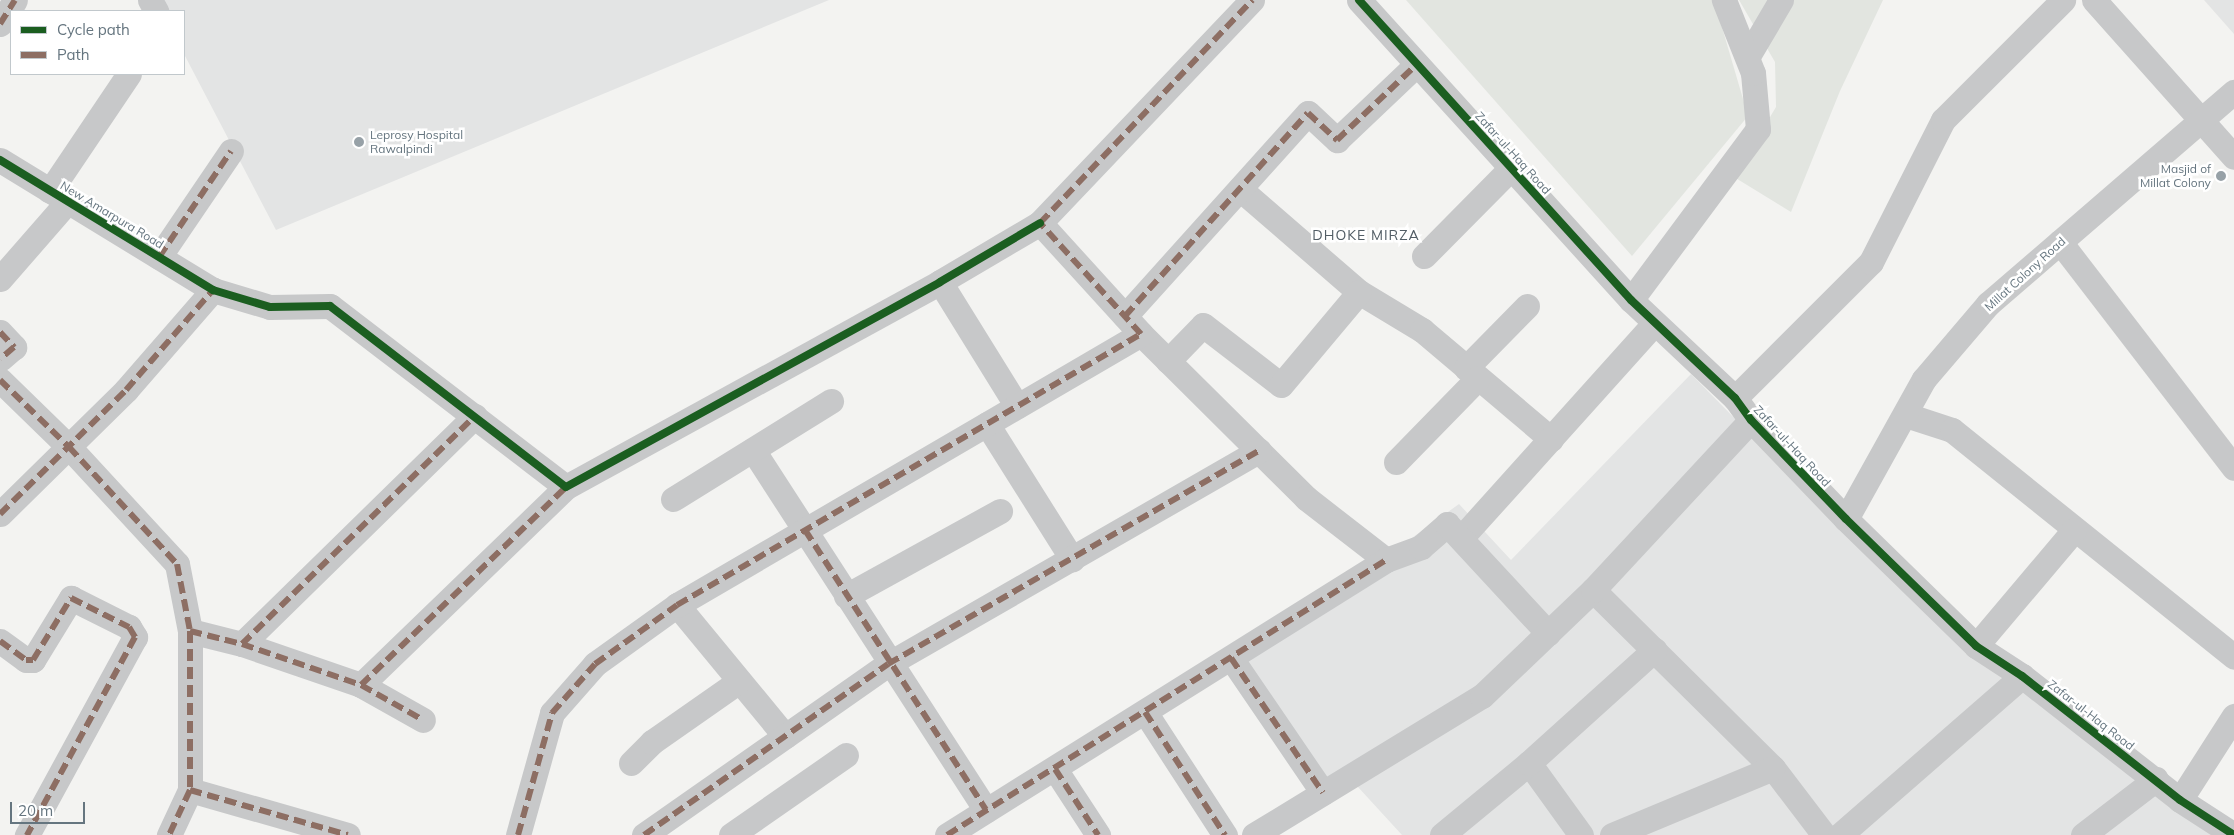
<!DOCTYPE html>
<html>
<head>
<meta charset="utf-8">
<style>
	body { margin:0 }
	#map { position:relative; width:2234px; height:835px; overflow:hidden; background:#f3f3f1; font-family:Mulish,sans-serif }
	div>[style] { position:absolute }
	.built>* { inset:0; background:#e3e4e4 }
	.green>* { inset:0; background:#e2e5e0 }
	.minor>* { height:25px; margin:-12.5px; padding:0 12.5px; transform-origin:12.5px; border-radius:12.5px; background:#c7c8c9 }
	.quiet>* { height:6px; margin-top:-3px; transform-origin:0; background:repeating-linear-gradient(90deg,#8d6e63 0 12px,transparent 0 18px) }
	.cycleway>* { height:8px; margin:-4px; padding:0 4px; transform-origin:4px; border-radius:4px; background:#1b5e20 }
	.dots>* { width:14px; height:14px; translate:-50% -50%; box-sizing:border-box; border:2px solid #fff; border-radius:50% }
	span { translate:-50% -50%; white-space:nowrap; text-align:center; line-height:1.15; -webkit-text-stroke:5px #fff; paint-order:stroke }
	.poi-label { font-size:12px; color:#65757f }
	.left { translate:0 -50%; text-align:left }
	.right { translate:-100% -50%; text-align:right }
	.street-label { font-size:12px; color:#65757f }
	.neighbourhood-label { font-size:14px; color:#525d65; letter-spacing:1px }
	.legend { position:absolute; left:10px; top:10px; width:175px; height:65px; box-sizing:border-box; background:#fff; border:1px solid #c1c8cc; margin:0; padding:6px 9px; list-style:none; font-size:15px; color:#65757f }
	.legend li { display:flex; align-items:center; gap:10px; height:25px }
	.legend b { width:25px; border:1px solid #c1c8cc }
	.scale { position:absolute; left:10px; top:802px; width:75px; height:22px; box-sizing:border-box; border:2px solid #65757f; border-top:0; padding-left:6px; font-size:15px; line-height:18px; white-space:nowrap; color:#65757f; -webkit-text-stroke:4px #fff; paint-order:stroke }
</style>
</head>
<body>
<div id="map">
	<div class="built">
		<div style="clip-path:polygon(155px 0,829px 0,276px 230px,184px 54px,184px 11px,161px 11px)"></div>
		<div style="clip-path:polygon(2204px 0,2234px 0,2234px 34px)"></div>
		<div style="clip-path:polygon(1691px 374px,1861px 547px,2223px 835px,1402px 835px,1358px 787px,1319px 780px,1237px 664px,1459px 504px,1511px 560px)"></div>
	</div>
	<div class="green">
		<div style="clip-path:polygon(1406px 0,1714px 0,1748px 116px,1632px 256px)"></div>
		<div style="clip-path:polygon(1739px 0,1883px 0,1840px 91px,1791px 212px,1734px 177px,1776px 107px,1775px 62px)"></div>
	</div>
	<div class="minor">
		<div style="left:150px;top:0;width:13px;rotate:61deg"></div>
		<div style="left:1252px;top:0;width:308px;rotate:133.6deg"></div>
		<div style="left:1040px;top:223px;width:150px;rotate:47.7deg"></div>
		<div style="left:1141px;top:334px;width:233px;rotate:44.8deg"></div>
		<div style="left:1306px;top:498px;width:101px;rotate:37.8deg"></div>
		<div style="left:1359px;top:0;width:405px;rotate:47.8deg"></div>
		<div style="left:1631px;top:300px;width:143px;rotate:43.3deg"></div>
		<div style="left:1735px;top:398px;width:27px;rotate:54deg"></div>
		<div style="left:1751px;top:420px;width:137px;rotate:46.2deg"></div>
		<div style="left:1846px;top:519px;width:182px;rotate:44.3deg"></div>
		<div style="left:1976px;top:646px;width:55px;rotate:33.1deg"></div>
		<div style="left:2022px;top:676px;width:201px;rotate:38.1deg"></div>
		<div style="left:2180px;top:800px;width:64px;rotate:32.9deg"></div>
		<div style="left:2094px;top:0;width:210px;rotate:48.3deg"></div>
		<div style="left:0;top:24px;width:28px;rotate:-58deg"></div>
		<div style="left:1748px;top:56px;width:65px;rotate:-59.5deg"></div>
		<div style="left:0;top:160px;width:250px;rotate:31.4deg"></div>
		<div style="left:213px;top:290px;width:59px;rotate:16.6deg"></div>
		<div style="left:270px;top:307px;width:60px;rotate:-1deg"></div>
		<div style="left:330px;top:306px;width:297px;rotate:37.5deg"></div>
		<div style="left:566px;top:487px;width:426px;rotate:-28.7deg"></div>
		<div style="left:940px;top:282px;width:116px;rotate:-30.5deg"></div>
		<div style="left:1240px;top:189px;width:157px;rotate:40.9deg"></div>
		<div style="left:1359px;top:292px;width:74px;rotate:31.1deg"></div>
		<div style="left:1422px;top:330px;width:169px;rotate:40.2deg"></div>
		<div style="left:50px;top:191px;width:141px;rotate:-56deg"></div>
		<div style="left:2060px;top:242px;width:285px;rotate:52.4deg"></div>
		<div style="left:1424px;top:256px;width:124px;rotate:-45.3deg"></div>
		<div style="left:159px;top:257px;width:128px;rotate:-55.8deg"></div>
		<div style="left:0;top:279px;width:103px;rotate:-48.9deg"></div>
		<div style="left:940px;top:282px;width:146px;rotate:58.2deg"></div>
		<div style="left:1631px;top:300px;width:213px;rotate:-53.4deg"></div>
		<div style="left:1758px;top:129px;width:56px;rotate:-95.1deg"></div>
		<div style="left:1753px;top:73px;width:79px;rotate:-111.7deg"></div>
		<div style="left:1125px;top:316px;width:273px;rotate:-48deg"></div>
		<div style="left:1308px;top:113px;width:40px;rotate:43deg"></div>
		<div style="left:1337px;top:140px;width:110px;rotate:-43.5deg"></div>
		<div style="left:0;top:332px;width:21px;rotate:47deg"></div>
		<div style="left:14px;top:347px;width:18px;rotate:139deg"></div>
		<div style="left:1168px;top:361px;width:50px;rotate:-45.8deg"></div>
		<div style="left:1203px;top:325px;width:98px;rotate:37.6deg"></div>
		<div style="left:1281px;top:385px;width:121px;rotate:-50deg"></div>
		<div style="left:1466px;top:368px;width:87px;rotate:-45.5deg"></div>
		<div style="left:0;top:380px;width:96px;rotate:44.2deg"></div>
		<div style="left:69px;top:447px;width:159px;rotate:47.3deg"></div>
		<div style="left:177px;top:564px;width:68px;rotate:79deg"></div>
		<div style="left:190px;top:631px;width:159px;rotate:90deg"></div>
		<div style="left:190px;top:790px;width:50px;rotate:115deg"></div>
		<div style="left:1735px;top:398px;width:192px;rotate:-45deg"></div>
		<div style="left:1871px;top:262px;width:159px;rotate:-63.1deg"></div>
		<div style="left:1943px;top:120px;width:170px;rotate:-45deg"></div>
		<div style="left:1906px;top:415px;width:48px;rotate:18.1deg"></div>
		<div style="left:1952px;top:430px;width:362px;rotate:38.8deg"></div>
		<div style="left:987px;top:424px;width:160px;rotate:57.8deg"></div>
		<div style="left:753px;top:450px;width:429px;rotate:57.1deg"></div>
		<div style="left:1396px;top:462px;width:117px;rotate:-45.7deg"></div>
		<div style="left:673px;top:499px;width:186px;rotate:-31.8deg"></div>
		<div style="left:0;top:514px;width:177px;rotate:-44.5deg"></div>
		<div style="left:126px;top:390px;width:133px;rotate:-49deg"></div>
		<div style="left:1846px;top:519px;width:160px;rotate:-60.9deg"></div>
		<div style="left:1924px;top:379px;width:99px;rotate:-49.5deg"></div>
		<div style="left:1988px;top:304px;width:325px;rotate:-40.8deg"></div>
		<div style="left:1462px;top:537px;width:288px;rotate:-48deg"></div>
		<div style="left:1593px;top:590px;width:253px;rotate:44.7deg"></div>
		<div style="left:1773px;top:768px;width:84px;rotate:52.7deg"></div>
		<div style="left:846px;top:596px;width:176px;rotate:-28.9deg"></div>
		<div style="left:677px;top:605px;width:170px;rotate:50.5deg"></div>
		<div style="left:190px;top:631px;width:54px;rotate:14deg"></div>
		<div style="left:242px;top:644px;width:126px;rotate:19deg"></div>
		<div style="left:361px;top:685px;width:71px;rotate:29.4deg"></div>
		<div style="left:0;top:641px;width:32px;rotate:36deg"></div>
		<div style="left:26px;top:660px;width:7px"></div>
		<div style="left:33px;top:660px;width:73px;rotate:-58.5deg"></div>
		<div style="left:71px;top:598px;width:65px;rotate:26.6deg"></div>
		<div style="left:129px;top:627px;width:12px;rotate:59deg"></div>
		<div style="left:135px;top:637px;width:226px;rotate:118.6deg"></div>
		<div style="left:242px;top:644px;width:326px;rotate:-44.4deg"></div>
		<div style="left:1976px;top:646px;width:152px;rotate:-49.8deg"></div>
		<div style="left:1231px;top:658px;width:163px;rotate:55.7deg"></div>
		<div style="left:361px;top:685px;width:285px;rotate:-44deg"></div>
		<div style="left:1145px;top:712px;width:147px;rotate:57deg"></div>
		<div style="left:631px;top:763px;width:30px;rotate:-45deg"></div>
		<div style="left:652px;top:742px;width:106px;rotate:-35deg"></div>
		<div style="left:1529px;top:763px;width:89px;rotate:54.2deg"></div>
		<div style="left:1055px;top:769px;width:79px;rotate:56.9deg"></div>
		<div style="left:190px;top:790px;width:164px;rotate:15.9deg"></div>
		<div style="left:2180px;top:800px;width:100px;rotate:-57.3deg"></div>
		<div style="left:518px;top:835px;width:127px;rotate:-74.4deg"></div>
		<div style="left:552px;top:713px;width:65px;rotate:-48.7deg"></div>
		<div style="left:595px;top:664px;width:101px;rotate:-35.7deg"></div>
		<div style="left:677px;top:605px;width:537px;rotate:-30.29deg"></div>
		<div style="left:644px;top:835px;width:298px;rotate:-35deg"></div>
		<div style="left:888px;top:664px;width:428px;rotate:-29.9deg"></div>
		<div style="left:731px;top:835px;width:140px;rotate:-34.8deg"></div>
		<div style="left:947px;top:835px;width:518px;rotate:-32.06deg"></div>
		<div style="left:1386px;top:560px;width:37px;rotate:-20deg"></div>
		<div style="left:1421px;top:547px;width:35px;rotate:-41deg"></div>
		<div style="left:1447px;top:524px;width:149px;rotate:47.2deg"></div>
		<div style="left:1254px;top:835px;width:267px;rotate:-31.4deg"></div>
		<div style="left:1482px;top:696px;width:153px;rotate:-43.7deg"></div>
		<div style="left:1593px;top:590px;width:232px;rotate:-47.1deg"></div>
		<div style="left:1442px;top:835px;width:113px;rotate:-39.6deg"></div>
		<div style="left:1529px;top:763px;width:169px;rotate:-42.1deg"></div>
		<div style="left:1612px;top:835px;width:174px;rotate:-22.6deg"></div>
		<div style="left:1840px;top:835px;width:242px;rotate:-41.1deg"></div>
		<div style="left:2083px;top:835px;width:92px;rotate:-37.5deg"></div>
	</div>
	<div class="quiet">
		<div style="left:0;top:24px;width:28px;rotate:-58deg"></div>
		<div style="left:159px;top:257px;width:128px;rotate:-55.8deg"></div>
		<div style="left:1125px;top:316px;width:273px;rotate:-48deg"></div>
		<div style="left:1308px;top:113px;width:40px;rotate:43deg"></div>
		<div style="left:1337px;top:140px;width:110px;rotate:-43.5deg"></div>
		<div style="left:0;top:332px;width:21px;rotate:47deg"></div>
		<div style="left:14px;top:347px;width:18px;rotate:139deg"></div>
		<div style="left:0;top:380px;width:96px;rotate:44.2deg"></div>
		<div style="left:69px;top:447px;width:159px;rotate:47.3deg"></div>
		<div style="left:177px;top:564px;width:68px;rotate:79deg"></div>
		<div style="left:190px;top:631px;width:159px;rotate:90deg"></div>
		<div style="left:190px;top:790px;width:50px;rotate:115deg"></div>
		<div style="left:0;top:514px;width:177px;rotate:-44.5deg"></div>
		<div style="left:126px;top:390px;width:133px;rotate:-49deg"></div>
		<div style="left:213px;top:290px;width:3px;rotate:18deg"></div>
		<div style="left:805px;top:530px;width:333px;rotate:57.1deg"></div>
		<div style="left:190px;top:631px;width:54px;rotate:14deg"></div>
		<div style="left:242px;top:644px;width:126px;rotate:19deg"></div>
		<div style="left:361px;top:685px;width:71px;rotate:29.4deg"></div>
		<div style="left:0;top:641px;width:32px;rotate:36deg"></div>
		<div style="left:26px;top:660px;width:7px"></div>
		<div style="left:33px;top:660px;width:73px;rotate:-58.5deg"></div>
		<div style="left:71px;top:598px;width:65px;rotate:26.6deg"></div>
		<div style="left:129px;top:627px;width:12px;rotate:59deg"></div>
		<div style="left:135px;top:637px;width:226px;rotate:118.6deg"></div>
		<div style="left:242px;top:644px;width:326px;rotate:-44.4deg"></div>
		<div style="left:1231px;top:658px;width:163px;rotate:55.7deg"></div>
		<div style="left:361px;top:685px;width:285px;rotate:-44deg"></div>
		<div style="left:1145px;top:712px;width:147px;rotate:57deg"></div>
		<div style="left:1055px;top:769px;width:79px;rotate:56.9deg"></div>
		<div style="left:190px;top:790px;width:164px;rotate:15.9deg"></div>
		<div style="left:518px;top:835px;width:127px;rotate:-74.4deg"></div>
		<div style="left:552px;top:713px;width:65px;rotate:-48.7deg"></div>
		<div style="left:595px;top:664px;width:101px;rotate:-35.7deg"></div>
		<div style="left:677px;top:605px;width:537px;rotate:-30.29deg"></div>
		<div style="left:1141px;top:334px;width:150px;rotate:-132.3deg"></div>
		<div style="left:1040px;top:223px;width:308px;rotate:-46.4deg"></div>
		<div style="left:644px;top:835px;width:298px;rotate:-35deg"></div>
		<div style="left:888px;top:664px;width:428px;rotate:-29.9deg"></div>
		<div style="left:947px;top:835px;width:518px;rotate:-32.06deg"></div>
	</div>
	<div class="cycleway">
		<div style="left:1359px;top:0;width:405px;rotate:47.8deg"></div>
		<div style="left:1631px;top:300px;width:143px;rotate:43.3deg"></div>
		<div style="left:1735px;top:398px;width:27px;rotate:54deg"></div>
		<div style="left:1751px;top:420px;width:137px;rotate:46.2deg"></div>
		<div style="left:1846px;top:519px;width:182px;rotate:44.3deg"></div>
		<div style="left:1976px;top:646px;width:55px;rotate:33.1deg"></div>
		<div style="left:2022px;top:676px;width:201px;rotate:38.1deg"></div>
		<div style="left:2180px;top:800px;width:64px;rotate:32.9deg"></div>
		<div style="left:0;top:160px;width:250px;rotate:31.4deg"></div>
		<div style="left:213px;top:290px;width:59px;rotate:16.6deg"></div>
		<div style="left:270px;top:307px;width:60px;rotate:-1deg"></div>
		<div style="left:330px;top:306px;width:297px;rotate:37.5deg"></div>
		<div style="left:566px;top:487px;width:426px;rotate:-28.7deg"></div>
		<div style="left:940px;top:282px;width:116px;rotate:-30.5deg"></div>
	</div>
	<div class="dots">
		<div style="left:359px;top:142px;background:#97a1a7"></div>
		<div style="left:2221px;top:176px;background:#97a1a7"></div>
	</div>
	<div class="poi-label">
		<span class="left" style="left:370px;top:142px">Leprosy Hospital<br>Rawalpindi</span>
		<span class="right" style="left:2211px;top:176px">Masjid of<br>Millat Colony</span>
	</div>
	<div class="street-label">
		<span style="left:1513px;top:153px;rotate:48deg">Zafar-ul-Haq Road</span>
		<span style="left:112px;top:215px;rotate:31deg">New Amarpura Road</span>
		<span style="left:2025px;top:274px;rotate:-42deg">Millat Colony Road</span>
		<span style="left:1792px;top:446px;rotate:47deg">Zafar-ul-Haq Road</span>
		<span style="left:2091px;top:715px;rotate:38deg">Zafar-ul-Haq Road</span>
	</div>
	<div class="neighbourhood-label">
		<span style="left:1366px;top:235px">DHOKE MIRZA</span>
	</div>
	<ul class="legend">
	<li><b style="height:6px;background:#1b5e20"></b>Cycle path</li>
	<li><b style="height:6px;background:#8d6e63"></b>Path</li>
	</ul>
	<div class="scale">20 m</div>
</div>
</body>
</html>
